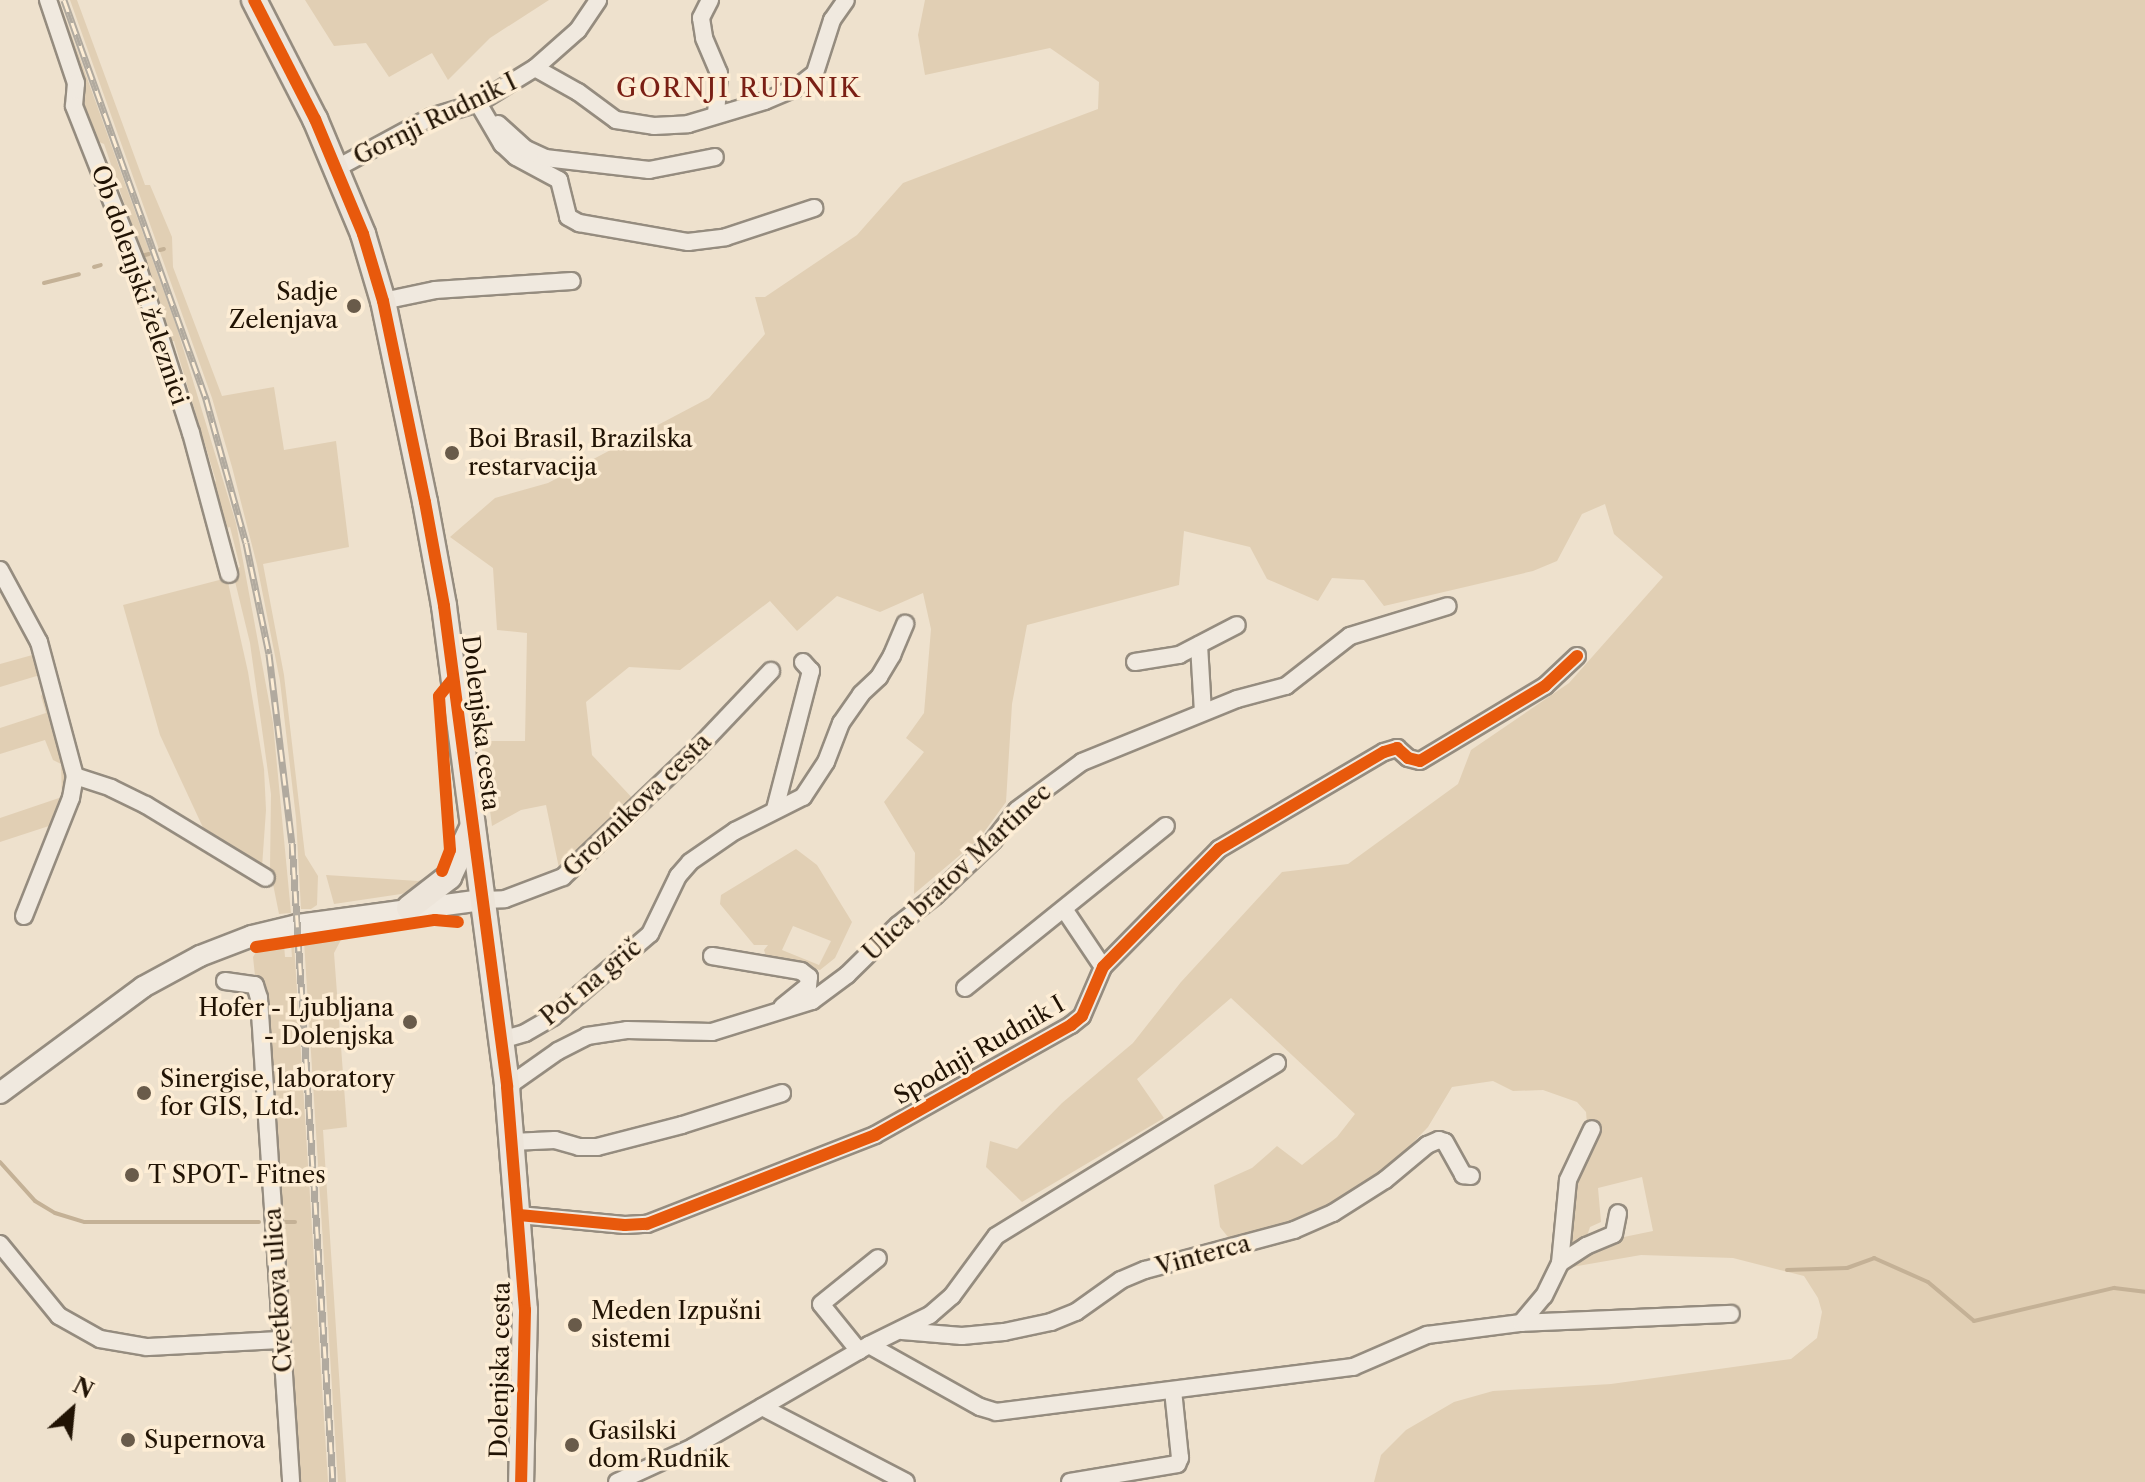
<!DOCTYPE html>
<html>
<head>
<meta charset="utf-8">
<style>
	body { margin:0 }
	#map { position:relative; width:2145px; height:1482px; overflow:hidden; background:#eee1cd; font-family:"Libre Caslon Text",serif }
	div>[style] { position:absolute }
	.green>* { inset:0; background:#e1cfb4 }
	.stream>* { height:4px; margin:-2px; padding:0 2px; transform-origin:2px; border-radius:2px; background:#c4b196 }
	.roads { filter:drop-shadow(2px 0 #958c7f) drop-shadow(-2px 0 #958c7f) drop-shadow(0 2px #958c7f) drop-shadow(0 -2px #958c7f) }
	.minor>* { height:16px; margin:-8px; padding:0 8px; transform-origin:8px; border-radius:8px; background:#f0e9df }
	.tertiary>* { height:20px; margin:-10px; padding:0 10px; transform-origin:10px; border-radius:10px; background:#f0e9df }
	.primary>* { height:24px; margin:-12px; padding:0 12px; transform-origin:12px; border-radius:12px; background:#ede5da }
	.rail>* { height:7px; margin-top:-3.5px; transform-origin:0; background:repeating-linear-gradient(90deg,#fdedd5 0 12px,#b1aa9f 0 24px); box-sizing:border-box; border-block:2px solid #b1aa9f }
	.cycleway>* { height:12px; margin:-6px; padding:0 6px; transform-origin:6px; border-radius:6px; background:#e8590c }
	.dots>* { width:22px; height:22px; translate:-50% -50%; box-sizing:border-box; border:4px solid #fdedd5; border-radius:50% }
	span { translate:-50% -50%; white-space:nowrap; text-align:center; line-height:1.15; -webkit-text-stroke:7px #fdedd5; paint-order:stroke }
	.street-label { font-size:24px; color:#211304 }
	.poi-label { font-size:24px; color:#211304 }
	.right { translate:-100% -50%; text-align:right }
	.left { translate:0 -50%; text-align:left }
	.neighbourhood-label { font-size:26px; color:#7a1f14; letter-spacing:2px }
	.north { position:absolute; left:32px; top:1370px; width:80px; height:80px; -webkit-text-stroke:6px #fdedd5; paint-order:stroke; rotate:27deg; font-size:22px; font-weight:700; line-height:32px; text-align:center; color:#211304 }
	.north::after { content:''; display:block; margin:auto; width:28px; height:36px; background:#211304; clip-path:polygon(50% 0,100% 100%,50% 72%,0 100%) }
</style>
</head>
<body>
<div id="map">
	<div class="green">
		<div style="clip-path:polygon(53px 0,59px 0,177px 328px,236px 523px,273px 723px,291px 913px,279px 914px,270px 869px,271px 794px,250px 643px,232px 569px,240px 567px,230px 527px,222px 529px,210px 485px,216px 481px,174px 341px,167px 341px,165px 333px,168px 331px,104px 144px,94px 140px,79px 102px)"></div>
		<div style="clip-path:polygon(70px 0,77px 0,145px 185px,150px 185px,172px 237px,173px 267px,222px 396px,274px 387px,284px 450px,336px 441px,349px 547px,263px 564px,284px 675px,305px 855px,318px 876px,317px 905px,311px 909px,301px 909px,296px 818px,280px 681px,257px 565px,232px 467px,212px 398px)"></div>
		<div style="clip-path:polygon(305px 0,549px 0,490px 38px,448px 80px,432px 53px,389px 77px,366px 43px,334px 46px)"></div>
		<div style="clip-path:polygon(925px 0,2145px 0,2145px 1482px,1374px 1482px,1381px 1455px,1406px 1430px,1454px 1402px,1493px 1391px,1611px 1384px,1791px 1359px,1817px 1338px,1822px 1312px,1818px 1298px,1804px 1276px,1733px 1258px,1641px 1255px,1566px 1268px,1569px 1260px,1619px 1238px,1653px 1231px,1642px 1177px,1598px 1188px,1601px 1222px,1590px 1227px,1586px 1239px,1566px 1245px,1574px 1184px,1588px 1136px,1586px 1112px,1577px 1102px,1543px 1090px,1513px 1091px,1493px 1081px,1452px 1087px,1428px 1127px,1405px 1151px,1371px 1181px,1329px 1210px,1232px 1242px,1220px 1227px,1214px 1185px,1252px 1168px,1277px 1146px,1302px 1165px,1337px 1137px,1355px 1114px,1231px 998px,1137px 1079px,1164px 1118px,1022px 1202px,986px 1167px,990px 1141px,1017px 1149px,1062px 1103px,1133px 1043px,1181px 982px,1282px 872px,1348px 864px,1458px 784px,1471px 750px,1569px 683px,1663px 577px,1614px 534px,1605px 504px,1582px 514px,1557px 561px,1533px 571px,1384px 606px,1364px 580px,1332px 578px,1318px 601px,1267px 579px,1250px 547px,1184px 531px,1179px 585px,1027px 625px,1012px 704px,1006px 802px,979px 839px,914px 894px,915px 853px,884px 802px,924px 752px,906px 738px,924px 713px,931px 629px,923px 593px,880px 612px,837px 596px,797px 631px,770px 601px,680px 670px,629px 667px,586px 702px,592px 755px,636px 802px,560px 873px,546px 805px,521px 810px,492px 826px,481px 741px,525px 741px,527px 633px,497px 630px,493px 568px,450px 537px,495px 498px,548px 483px,709px 398px,765px 334px,755px 297px,765px 297px,857px 235px,903px 183px,1098px 109px,1099px 82px,1050px 48px,925px 75px,918px 35px)"></div>
		<div style="clip-path:polygon(227px 578px,248px 672px,264px 769px,266px 810px,262px 867px,206px 834px,160px 735px,123px 605px)"></div>
		<div style="clip-path:polygon(36px 654px,40px 675px,0 687px,0 664px)"></div>
		<div style="clip-path:polygon(45px 692px,67px 775px,66px 791px,52px 825px,0 842px,0 818px,62px 797px,61px 764px,53px 760px,45px 740px,0 754px,0 728px,46px 713px,41px 696px)"></div>
		<div style="clip-path:polygon(evenodd,796px 849px,817px 865px,852px 922px,835px 958px,820px 970px,766px 956px,764px 950px,768px 945px,754px 945px,720px 904px,721px 895px,796px 849px,793px 926px,831px 941px,819px 965px,782px 950px,793px 926px)"></div>
		<div style="clip-path:polygon(326px 875px,418px 881px,432px 876px,418px 889px,401px 894px,334px 904px)"></div>
		<div style="clip-path:polygon(343px 936px,334px 953px,347px 1127px,323px 1130px,346px 1482px,338px 1482px,304px 941px)"></div>
		<div style="clip-path:polygon(291px 943px,294px 943px,328px 1482px,299px 1482px,266px 989px,255px 976px,253px 957px,256px 952px,284px 944px,285px 957px,292px 957px)"></div>
	</div>
	<div class="stream">
		<div style="left:160px;top:250px;width:4px;rotate:-14deg"></div>
		<div style="left:145px;top:255px;width:4px;rotate:-14deg"></div>
		<div style="left:94px;top:267px;width:7px;rotate:-16deg"></div>
		<div style="left:44px;top:283px;width:36px;rotate:-14deg"></div>
		<div style="left:0;top:1162px;width:52px;rotate:48.1deg"></div>
		<div style="left:35px;top:1201px;width:23px;rotate:31deg"></div>
		<div style="left:55px;top:1213px;width:31px;rotate:17deg"></div>
		<div style="left:85px;top:1222px;width:174px"></div>
		<div style="left:281px;top:1222px;width:14px"></div>
		<div style="left:1787px;top:1270px;width:60px;rotate:-1.9deg"></div>
		<div style="left:1847px;top:1268px;width:29px;rotate:-20deg"></div>
		<div style="left:1874px;top:1258px;width:59px;rotate:24deg"></div>
		<div style="left:1928px;top:1282px;width:60px;rotate:40.3deg"></div>
		<div style="left:1974px;top:1321px;width:144px;rotate:-13.3deg"></div>
		<div style="left:2114px;top:1288px;width:31px;rotate:7deg"></div>
	</div>
	<div class="roads">
		<div class="minor">
			<div style="left:48px;top:0;width:88px;rotate:71.4deg"></div>
			<div style="left:76px;top:83px;width:23px;rotate:95deg"></div>
			<div style="left:74px;top:106px;width:171px;rotate:68.4deg"></div>
			<div style="left:137px;top:265px;width:176px;rotate:72.2deg"></div>
			<div style="left:191px;top:433px;width:146px;rotate:74.9deg"></div>
			<div style="left:710px;top:0;width:20px;rotate:117deg"></div>
			<div style="left:701px;top:18px;width:20px;rotate:81deg"></div>
			<div style="left:704px;top:38px;width:38px;rotate:67deg"></div>
			<div style="left:719px;top:73px;width:42px;rotate:94.1deg"></div>
			<div style="left:535px;top:68px;width:49px;rotate:29.2deg"></div>
			<div style="left:578px;top:92px;width:47px;rotate:36.4deg"></div>
			<div style="left:616px;top:120px;width:38px;rotate:9deg"></div>
			<div style="left:654px;top:126px;width:34px;rotate:-3deg"></div>
			<div style="left:688px;top:124px;width:80px;rotate:-16.6deg"></div>
			<div style="left:765px;top:101px;width:34px;rotate:-23deg"></div>
			<div style="left:796px;top:88px;width:24px;rotate:-38deg"></div>
			<div style="left:815px;top:73px;width:56px;rotate:-72.2deg"></div>
			<div style="left:832px;top:20px;width:24px;rotate:-55deg"></div>
			<div style="left:478px;top:103px;width:48px;rotate:59.7deg"></div>
			<div style="left:502px;top:144px;width:19px;rotate:43deg"></div>
			<div style="left:516px;top:157px;width:49px;rotate:28.1deg"></div>
			<div style="left:559px;top:180px;width:38px;rotate:76deg"></div>
			<div style="left:568px;top:217px;width:13px;rotate:29deg"></div>
			<div style="left:579px;top:223px;width:111px;rotate:9.9deg"></div>
			<div style="left:688px;top:242px;width:38px;rotate:-7deg"></div>
			<div style="left:726px;top:237px;width:93px;rotate:-18.2deg"></div>
			<div style="left:498px;top:124px;width:38px;rotate:42deg"></div>
			<div style="left:526px;top:149px;width:21px;rotate:25deg"></div>
			<div style="left:545px;top:158px;width:105px;rotate:6.6deg"></div>
			<div style="left:649px;top:170px;width:67px;rotate:-11.1deg"></div>
			<div style="left:337px;top:168px;width:107px;rotate:-28.5deg"></div>
			<div style="left:431px;top:117px;width:49px;rotate:-16.6deg"></div>
			<div style="left:478px;top:103px;width:67px;rotate:-31.6deg"></div>
			<div style="left:535px;top:68px;width:57px;rotate:-41.5deg"></div>
			<div style="left:578px;top:30px;width:36px;rotate:-56deg"></div>
			<div style="left:383px;top:301px;width:53px;rotate:-11.9deg"></div>
			<div style="left:435px;top:290px;width:137px;rotate:-3.8deg"></div>
			<div style="left:0;top:570px;width:82px;rotate:61.6deg"></div>
			<div style="left:39px;top:642px;width:139px;rotate:75deg"></div>
			<div style="left:75px;top:776px;width:38px;rotate:18deg"></div>
			<div style="left:111px;top:788px;width:39px;rotate:26deg"></div>
			<div style="left:146px;top:805px;width:140px;rotate:31.3deg"></div>
			<div style="left:1199px;top:645px;width:67px;rotate:86.6deg"></div>
			<div style="left:1135px;top:662px;width:45px;rotate:-9deg"></div>
			<div style="left:1179px;top:655px;width:65px;rotate:-27.3deg"></div>
			<div style="left:775px;top:809px;width:143px;rotate:-75.4deg"></div>
			<div style="left:811px;top:671px;width:12px;rotate:-132deg"></div>
			<div style="left:481px;top:900px;width:24px;rotate:-2deg"></div>
			<div style="left:505px;top:899px;width:62px;rotate:-20.8deg"></div>
			<div style="left:563px;top:877px;width:184px;rotate:-43.7deg"></div>
			<div style="left:696px;top:750px;width:109px;rotate:-46.5deg"></div>
			<div style="left:1064px;top:909px;width:70px;rotate:56.1deg"></div>
			<div style="left:24px;top:916px;width:127px;rotate:-68.3deg"></div>
			<div style="left:71px;top:798px;width:22px;rotate:-80deg"></div>
			<div style="left:712px;top:956px;width:90px;rotate:9.6deg"></div>
			<div style="left:801px;top:971px;width:10px;rotate:37deg"></div>
			<div style="left:809px;top:977px;width:9px;rotate:96deg"></div>
			<div style="left:808px;top:986px;width:33px;rotate:141deg"></div>
			<div style="left:225px;top:981px;width:30px;rotate:8deg"></div>
			<div style="left:255px;top:985px;width:14px;rotate:73deg"></div>
			<div style="left:259px;top:998px;width:485px;rotate:86.2deg"></div>
			<div style="left:965px;top:988px;width:258px;rotate:-38.9deg"></div>
			<div style="left:501px;top:1040px;width:25px;rotate:-16deg"></div>
			<div style="left:525px;top:1033px;width:32px;rotate:-30deg"></div>
			<div style="left:553px;top:1017px;width:128px;rotate:-40.6deg"></div>
			<div style="left:650px;top:934px;width:64px;rotate:-64.2deg"></div>
			<div style="left:678px;top:876px;width:18px;rotate:-49deg"></div>
			<div style="left:690px;top:862px;width:55px;rotate:-34.6deg"></div>
			<div style="left:735px;top:831px;width:76px;rotate:-26.6deg"></div>
			<div style="left:803px;top:797px;width:42px;rotate:-56.7deg"></div>
			<div style="left:826px;top:762px;width:42px;rotate:-69deg"></div>
			<div style="left:841px;top:723px;width:35px;rotate:-55deg"></div>
			<div style="left:861px;top:694px;width:25px;rotate:-43deg"></div>
			<div style="left:879px;top:677px;width:26px;rotate:-59deg"></div>
			<div style="left:892px;top:655px;width:34px;rotate:-67deg"></div>
			<div style="left:507px;top:1087px;width:62px;rotate:-35.2deg"></div>
			<div style="left:558px;top:1051px;width:33px;rotate:-27deg"></div>
			<div style="left:587px;top:1036px;width:40px;rotate:-8.5deg"></div>
			<div style="left:627px;top:1030px;width:85px;rotate:1.3deg"></div>
			<div style="left:712px;top:1032px;width:105px;rotate:-17.2deg"></div>
			<div style="left:812px;top:1001px;width:44px;rotate:-36.6deg"></div>
			<div style="left:847px;top:975px;width:71px;rotate:-44.4deg"></div>
			<div style="left:898px;top:925px;width:47px;rotate:-38.1deg"></div>
			<div style="left:935px;top:896px;width:80px;rotate:-43.5deg"></div>
			<div style="left:993px;top:841px;width:39px;rotate:-52deg"></div>
			<div style="left:1017px;top:810px;width:81px;rotate:-36.4deg"></div>
			<div style="left:1082px;top:762px;width:167px;rotate:-22.1deg"></div>
			<div style="left:1237px;top:699px;width:51px;rotate:-14.9deg"></div>
			<div style="left:1286px;top:686px;width:81px;rotate:-38deg"></div>
			<div style="left:1350px;top:636px;width:102px;rotate:-17deg"></div>
			<div style="left:512px;top:1142px;width:43px;rotate:-2.7deg"></div>
			<div style="left:555px;top:1140px;width:25px;rotate:16deg"></div>
			<div style="left:579px;top:1147px;width:18px"></div>
			<div style="left:597px;top:1147px;width:88px;rotate:-14.5deg"></div>
			<div style="left:682px;top:1125px;width:105px;rotate:-17.7deg"></div>
			<div style="left:519px;top:1215px;width:106px;rotate:5.4deg"></div>
			<div style="left:625px;top:1225px;width:22px;rotate:-3deg"></div>
			<div style="left:647px;top:1224px;width:245px;rotate:-21.3deg"></div>
			<div style="left:875px;top:1135px;width:225px;rotate:-29.3deg"></div>
			<div style="left:1071px;top:1025px;width:14px;rotate:-39deg"></div>
			<div style="left:1082px;top:1016px;width:53px;rotate:-66.8deg"></div>
			<div style="left:1103px;top:967px;width:165px;rotate:-45.5deg"></div>
			<div style="left:1219px;top:849px;width:191px;rotate:-30.5deg"></div>
			<div style="left:1384px;top:752px;width:14px;rotate:-17deg"></div>
			<div style="left:1397px;top:748px;width:15px;rotate:42deg"></div>
			<div style="left:1408px;top:758px;width:12px;rotate:14deg"></div>
			<div style="left:1420px;top:761px;width:146px;rotate:-31deg"></div>
			<div style="left:1545px;top:686px;width:44px;rotate:-43.2deg"></div>
			<div style="left:0;top:1244px;width:93px;rotate:50.7deg"></div>
			<div style="left:59px;top:1316px;width:47px;rotate:29.3deg"></div>
			<div style="left:100px;top:1339px;width:48px;rotate:9.7deg"></div>
			<div style="left:147px;top:1347px;width:134px;rotate:-3deg"></div>
			<div style="left:1560px;top:1263px;width:31px;rotate:-33deg"></div>
			<div style="left:1586px;top:1246px;width:30px;rotate:-23deg"></div>
			<div style="left:1614px;top:1234px;width:21px;rotate:-79deg"></div>
			<div style="left:1521px;top:1323px;width:35px;rotate:-50deg"></div>
			<div style="left:1544px;top:1296px;width:37px;rotate:-64deg"></div>
			<div style="left:1560px;top:1263px;width:83px;rotate:-84.5deg"></div>
			<div style="left:1568px;top:1180px;width:56px;rotate:-64.8deg"></div>
			<div style="left:902px;top:1331px;width:60px;rotate:4.8deg"></div>
			<div style="left:962px;top:1336px;width:42px;rotate:-5.4deg"></div>
			<div style="left:1004px;top:1332px;width:48px;rotate:-12deg"></div>
			<div style="left:1051px;top:1322px;width:27px;rotate:-22deg"></div>
			<div style="left:1076px;top:1312px;width:55px;rotate:-35.4deg"></div>
			<div style="left:1121px;top:1280px;width:26px;rotate:-23deg"></div>
			<div style="left:1145px;top:1270px;width:154px;rotate:-15deg"></div>
			<div style="left:1294px;top:1230px;width:43px;rotate:-23.6deg"></div>
			<div style="left:1333px;top:1213px;width:62px;rotate:-32.4deg"></div>
			<div style="left:1385px;top:1180px;width:55px;rotate:-39.8deg"></div>
			<div style="left:1427px;top:1145px;width:13px;rotate:-23deg"></div>
			<div style="left:1439px;top:1140px;width:6px;rotate:18deg"></div>
			<div style="left:1445px;top:1142px;width:38px;rotate:61deg"></div>
			<div style="left:1463px;top:1175px;width:8px;rotate:7deg"></div>
			<div style="left:869px;top:1345px;width:68px;rotate:-26.2deg"></div>
			<div style="left:930px;top:1315px;width:29px;rotate:-41deg"></div>
			<div style="left:952px;top:1296px;width:74px;rotate:-53.7deg"></div>
			<div style="left:996px;top:1236px;width:330px;rotate:-31.6deg"></div>
			<div style="left:859px;top:1351px;width:60px;rotate:-129deg"></div>
			<div style="left:821px;top:1304px;width:73px;rotate:-38.9deg"></div>
			<div style="left:762px;top:1407px;width:162px;rotate:27.5deg"></div>
			<div style="left:617px;top:1482px;width:84px;rotate:-24.7deg"></div>
			<div style="left:693px;top:1447px;width:203px;rotate:-30.1deg"></div>
			<div style="left:869px;top:1345px;width:127px;rotate:29.2deg"></div>
			<div style="left:980px;top:1407px;width:17px;rotate:17deg"></div>
			<div style="left:996px;top:1412px;width:360px;rotate:-7.2deg"></div>
			<div style="left:1353px;top:1367px;width:81px;rotate:-23.4deg"></div>
			<div style="left:1427px;top:1335px;width:95px;rotate:-7.3deg"></div>
			<div style="left:1521px;top:1323px;width:210px;rotate:-2.5deg"></div>
			<div style="left:1070px;top:1482px;width:109px;rotate:-9.5deg"></div>
			<div style="left:1177px;top:1464px;width:7px;rotate:-63deg"></div>
			<div style="left:1180px;top:1458px;width:68px;rotate:-95.9deg"></div>
		</div>
		<div class="tertiary">
			<div style="left:0;top:1093px;width:178px;rotate:-36.5deg"></div>
			<div style="left:143px;top:987px;width:65px;rotate:-28.5deg"></div>
			<div style="left:200px;top:956px;width:56px;rotate:-21deg"></div>
			<div style="left:252px;top:936px;width:46px;rotate:-13.7deg"></div>
			<div style="left:297px;top:925px;width:186px;rotate:-7.7deg"></div>
		</div>
		<div class="primary">
			<div style="left:254px;top:0;width:134px;rotate:62.9deg"></div>
			<div style="left:315px;top:119px;width:125px;rotate:67.3deg"></div>
			<div style="left:363px;top:234px;width:70px;rotate:73.4deg"></div>
			<div style="left:383px;top:301px;width:205px;rotate:78.2deg"></div>
			<div style="left:425px;top:502px;width:106px;rotate:79.6deg"></div>
			<div style="left:444px;top:606px;width:485px;rotate:82.5deg"></div>
			<div style="left:507px;top:1087px;width:224px;rotate:85.4deg"></div>
			<div style="left:525px;top:1310px;width:172px;rotate:91.3deg"></div>
			<div style="left:409px;top:908px;width:51px;rotate:-37.8deg"></div>
			<div style="left:449px;top:877px;width:54px;rotate:-64.9deg"></div>
		</div>
	</div>
	<div class="rail">
		<div style="left:64px;top:0;width:424px;rotate:70.4deg"></div>
		<div style="left:206px;top:399px;width:149px;rotate:74.5deg"></div>
		<div style="left:246px;top:543px;width:113px;rotate:78.3deg"></div>
		<div style="left:269px;top:654px;width:190px;rotate:83.1deg"></div>
		<div style="left:292px;top:843px;width:640px;rotate:86.33deg"></div>
	</div>
	<div class="cycleway">
		<div style="left:254px;top:0;width:134px;rotate:62.9deg"></div>
		<div style="left:315px;top:119px;width:125px;rotate:67.3deg"></div>
		<div style="left:363px;top:234px;width:70px;rotate:73.4deg"></div>
		<div style="left:383px;top:301px;width:205px;rotate:78.2deg"></div>
		<div style="left:425px;top:502px;width:106px;rotate:79.6deg"></div>
		<div style="left:444px;top:606px;width:485px;rotate:82.5deg"></div>
		<div style="left:507px;top:1087px;width:224px;rotate:85.4deg"></div>
		<div style="left:525px;top:1310px;width:172px;rotate:91.3deg"></div>
		<div style="left:442px;top:871px;width:22px;rotate:-69deg"></div>
		<div style="left:450px;top:850px;width:154px;rotate:-94.1deg"></div>
		<div style="left:439px;top:696px;width:22px;rotate:-51deg"></div>
		<div style="left:256px;top:947px;width:181px;rotate:-8.6deg"></div>
		<div style="left:435px;top:920px;width:23px;rotate:5deg"></div>
		<div style="left:519px;top:1215px;width:106px;rotate:5.4deg"></div>
		<div style="left:625px;top:1225px;width:22px;rotate:-3deg"></div>
		<div style="left:647px;top:1224px;width:245px;rotate:-21.3deg"></div>
		<div style="left:875px;top:1135px;width:225px;rotate:-29.3deg"></div>
		<div style="left:1071px;top:1025px;width:14px;rotate:-39deg"></div>
		<div style="left:1082px;top:1016px;width:53px;rotate:-66.8deg"></div>
		<div style="left:1103px;top:967px;width:165px;rotate:-45.5deg"></div>
		<div style="left:1219px;top:849px;width:191px;rotate:-30.5deg"></div>
		<div style="left:1384px;top:752px;width:14px;rotate:-17deg"></div>
		<div style="left:1397px;top:748px;width:15px;rotate:42deg"></div>
		<div style="left:1408px;top:758px;width:12px;rotate:14deg"></div>
		<div style="left:1420px;top:761px;width:146px;rotate:-31deg"></div>
		<div style="left:1545px;top:686px;width:44px;rotate:-43.2deg"></div>
	</div>
	<div class="dots">
		<div style="left:354px;top:306px;background:#695b4a"></div>
		<div style="left:452px;top:453px;background:#695b4a"></div>
		<div style="left:410px;top:1022px;background:#695b4a"></div>
		<div style="left:144px;top:1093px;background:#695b4a"></div>
		<div style="left:132px;top:1175px;background:#695b4a"></div>
		<div style="left:575px;top:1325px;background:#695b4a"></div>
		<div style="left:128px;top:1440px;background:#695b4a"></div>
		<div style="left:572px;top:1445px;background:#695b4a"></div>
	</div>
	<div class="street-label">
		<span style="left:435px;top:119px;rotate:-26deg">Gornji Rudnik I</span>
		<span style="left:140px;top:285px;rotate:71deg">Ob dolenjski železnici</span>
		<span style="left:481px;top:723px;rotate:83deg">Dolenjska cesta</span>
		<span style="left:637px;top:805px;rotate:-44deg">Groznikova cesta</span>
		<span style="left:957px;top:872px;rotate:-43deg">Ulica bratov Martinec</span>
		<span style="left:591px;top:982px;rotate:-39deg">Pot na grič</span>
		<span style="left:979px;top:1050px;rotate:-30deg">Spodnji Rudnik I</span>
		<span style="left:1203px;top:1255px;rotate:-15deg">Vinterca</span>
		<span style="left:278px;top:1290px;rotate:-94deg">Cvetkova ulica</span>
		<span style="left:500px;top:1370px;rotate:-89deg">Dolenjska cesta</span>
	</div>
	<div class="poi-label">
		<span class="right" style="left:338px;top:306px">Sadje<br>Zelenjava</span>
		<span class="left" style="left:468px;top:453px">Boi Brasil, Brazilska<br>restarvacija</span>
		<span class="right" style="left:394px;top:1022px">Hofer - Ljubljana<br>- Dolenjska</span>
		<span class="left" style="left:160px;top:1093px">Sinergise, laboratory<br>for GIS, Ltd.</span>
		<span class="left" style="left:148px;top:1175px">T SPOT- Fitnes</span>
		<span class="left" style="left:591px;top:1325px">Meden Izpušni<br>sistemi</span>
		<span class="left" style="left:588px;top:1445px">Gasilski<br>dom Rudnik</span>
		<span class="left" style="left:144px;top:1440px">Supernova</span>
	</div>
	<div class="neighbourhood-label">
		<span style="left:739px;top:89px">GORNJI RUDNIK</span>
	</div>
	<div class="north">N</div>
</div>
</body>
</html>
